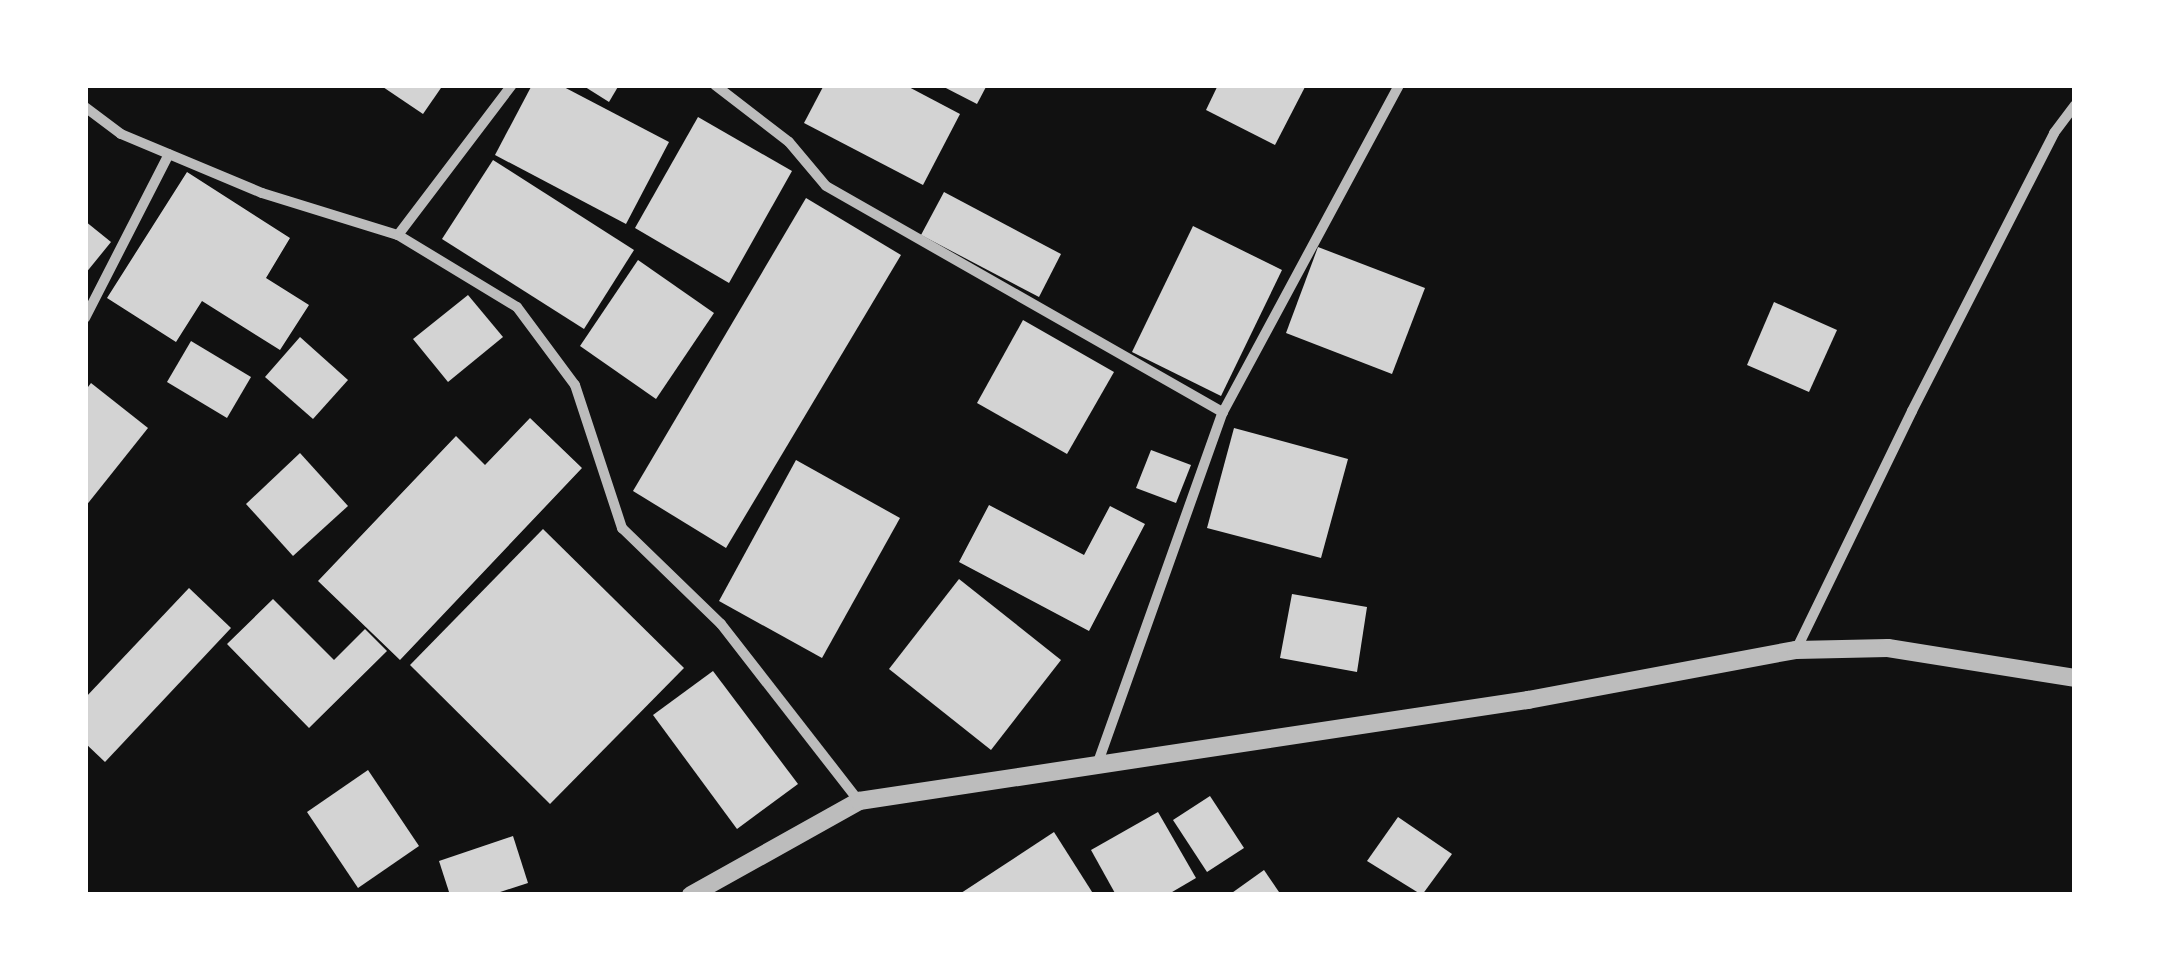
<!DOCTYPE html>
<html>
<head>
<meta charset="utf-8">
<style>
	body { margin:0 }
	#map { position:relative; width:2160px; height:980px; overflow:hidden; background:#111; font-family:Helvetica,sans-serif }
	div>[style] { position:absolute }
	.building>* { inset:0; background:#d3d3d3 }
	.minor>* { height:10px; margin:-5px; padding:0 5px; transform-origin:5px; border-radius:5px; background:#bcbcbc }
	.tertiary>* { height:18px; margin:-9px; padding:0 9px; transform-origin:9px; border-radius:9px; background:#bcbcbc }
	span { translate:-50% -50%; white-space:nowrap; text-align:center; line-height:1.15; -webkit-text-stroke:8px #fff; paint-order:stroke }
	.frame { position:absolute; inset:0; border:88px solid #fff; pointer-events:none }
</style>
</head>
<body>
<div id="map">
	<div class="building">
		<div style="clip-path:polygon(380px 85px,443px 85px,423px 114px)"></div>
		<div style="clip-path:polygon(532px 85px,560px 85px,669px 142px,626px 224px,495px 155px)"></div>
		<div style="clip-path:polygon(582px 85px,619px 85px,609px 102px)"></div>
		<div style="clip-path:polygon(824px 85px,905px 85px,960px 114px,923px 185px,804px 123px)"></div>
		<div style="clip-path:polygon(940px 85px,987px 85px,977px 104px)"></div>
		<div style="clip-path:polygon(1218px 85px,1306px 85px,1275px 145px,1206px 110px)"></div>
		<div style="clip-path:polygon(698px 117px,792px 171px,729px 283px,635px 228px)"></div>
		<div style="clip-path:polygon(493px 160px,634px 250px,584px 329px,442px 239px)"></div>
		<div style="clip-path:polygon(187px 172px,290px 238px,266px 278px,309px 305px,280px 350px,202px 301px,176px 342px,107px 298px)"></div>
		<div style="clip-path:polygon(944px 192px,1061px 254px,1039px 297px,921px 235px)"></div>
		<div style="clip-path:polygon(806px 198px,901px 255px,726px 548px,633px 491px)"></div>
		<div style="clip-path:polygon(85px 221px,111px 242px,85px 274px)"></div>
		<div style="clip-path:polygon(1193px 226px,1282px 270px,1221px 396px,1132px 352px)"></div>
		<div style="clip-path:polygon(1318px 247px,1425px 288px,1392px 374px,1286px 333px)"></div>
		<div style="clip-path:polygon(638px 260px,714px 313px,656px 399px,580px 346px)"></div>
		<div style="clip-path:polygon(468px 295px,503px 337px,448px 382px,413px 339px)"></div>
		<div style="clip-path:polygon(1774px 302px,1837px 330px,1809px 392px,1747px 365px)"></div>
		<div style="clip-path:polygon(1023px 320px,1114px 372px,1067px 454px,977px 403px)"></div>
		<div style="clip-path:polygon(300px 337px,348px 380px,313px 419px,265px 377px)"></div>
		<div style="clip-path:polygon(191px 341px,251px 377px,227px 418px,167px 382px)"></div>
		<div style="clip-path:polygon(91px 383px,148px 428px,85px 507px,85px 391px)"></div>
		<div style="clip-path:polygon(530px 418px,582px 468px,400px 660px,318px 581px,456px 436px,485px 465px)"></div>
		<div style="clip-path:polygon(1234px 428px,1348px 459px,1321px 558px,1207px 528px)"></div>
		<div style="clip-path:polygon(1151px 450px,1191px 465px,1176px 503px,1136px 488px)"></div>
		<div style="clip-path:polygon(300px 453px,348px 506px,293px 556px,246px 504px)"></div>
		<div style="clip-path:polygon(796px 460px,900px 518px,822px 658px,719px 601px)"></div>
		<div style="clip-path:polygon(989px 505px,1084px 555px,1110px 506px,1145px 524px,1089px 631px,959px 562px)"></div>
		<div style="clip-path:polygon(543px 529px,684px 668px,550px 804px,410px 665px)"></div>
		<div style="clip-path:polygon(959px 579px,1061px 660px,991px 750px,889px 669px)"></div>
		<div style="clip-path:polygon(189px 588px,231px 628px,105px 762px,85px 743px,85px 698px)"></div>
		<div style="clip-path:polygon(1292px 594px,1367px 607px,1357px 672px,1280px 658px)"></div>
		<div style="clip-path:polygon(273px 599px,334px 660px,365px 629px,387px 651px,309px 728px,227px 644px)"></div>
		<div style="clip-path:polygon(713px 671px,798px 784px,737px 829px,653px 715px)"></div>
		<div style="clip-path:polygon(368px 770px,419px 846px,358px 888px,307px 812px)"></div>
		<div style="clip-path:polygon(1210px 796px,1244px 848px,1207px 872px,1173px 820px)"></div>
		<div style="clip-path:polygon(1158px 812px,1196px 878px,1167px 895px,1116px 895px,1091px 850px)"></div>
		<div style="clip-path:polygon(1398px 817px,1452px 854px,1422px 895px,1367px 861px)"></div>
		<div style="clip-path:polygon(1054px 832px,1094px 895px,958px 895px)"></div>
		<div style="clip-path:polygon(513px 836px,528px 883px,491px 895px,450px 895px,439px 861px)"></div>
		<div style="clip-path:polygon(1264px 870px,1281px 895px,1229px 895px)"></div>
	</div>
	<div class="minor">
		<div style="left:715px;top:85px;width:93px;rotate:37.6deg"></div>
		<div style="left:789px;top:142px;width:57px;rotate:49.9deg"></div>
		<div style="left:826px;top:186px;width:457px;rotate:29.7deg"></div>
		<div style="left:85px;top:107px;width:45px;rotate:36.9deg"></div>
		<div style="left:121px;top:134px;width:153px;rotate:22.7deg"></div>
		<div style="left:262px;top:193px;width:142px;rotate:17.2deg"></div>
		<div style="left:398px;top:235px;width:139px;rotate:31.2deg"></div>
		<div style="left:517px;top:307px;width:97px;rotate:53.4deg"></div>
		<div style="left:575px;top:385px;width:151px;rotate:71.8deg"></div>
		<div style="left:622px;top:528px;width:138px;rotate:44.1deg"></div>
		<div style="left:721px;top:624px;width:224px;rotate:52.1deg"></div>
		<div style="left:398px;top:235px;width:188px;rotate:-52.8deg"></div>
		<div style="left:85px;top:318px;width:184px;rotate:-62.9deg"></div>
		<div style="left:1796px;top:650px;width:266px;rotate:-64.1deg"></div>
		<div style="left:1912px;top:411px;width:312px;rotate:-62.9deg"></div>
		<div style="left:2054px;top:133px;width:35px;rotate:-53deg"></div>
		<div style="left:1097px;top:765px;width:375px;rotate:-70.4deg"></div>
		<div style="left:1223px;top:412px;width:371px;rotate:-61.7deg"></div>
	</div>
	<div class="tertiary">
		<div style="left:691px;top:895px;width:193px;rotate:-29.2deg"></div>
		<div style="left:859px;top:801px;width:677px;rotate:-8.59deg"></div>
		<div style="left:1528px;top:700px;width:273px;rotate:-10.6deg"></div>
		<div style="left:1796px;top:650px;width:92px;rotate:-1.2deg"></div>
		<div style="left:1888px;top:648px;width:189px;rotate:9.1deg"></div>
	</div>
	<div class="frame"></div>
</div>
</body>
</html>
